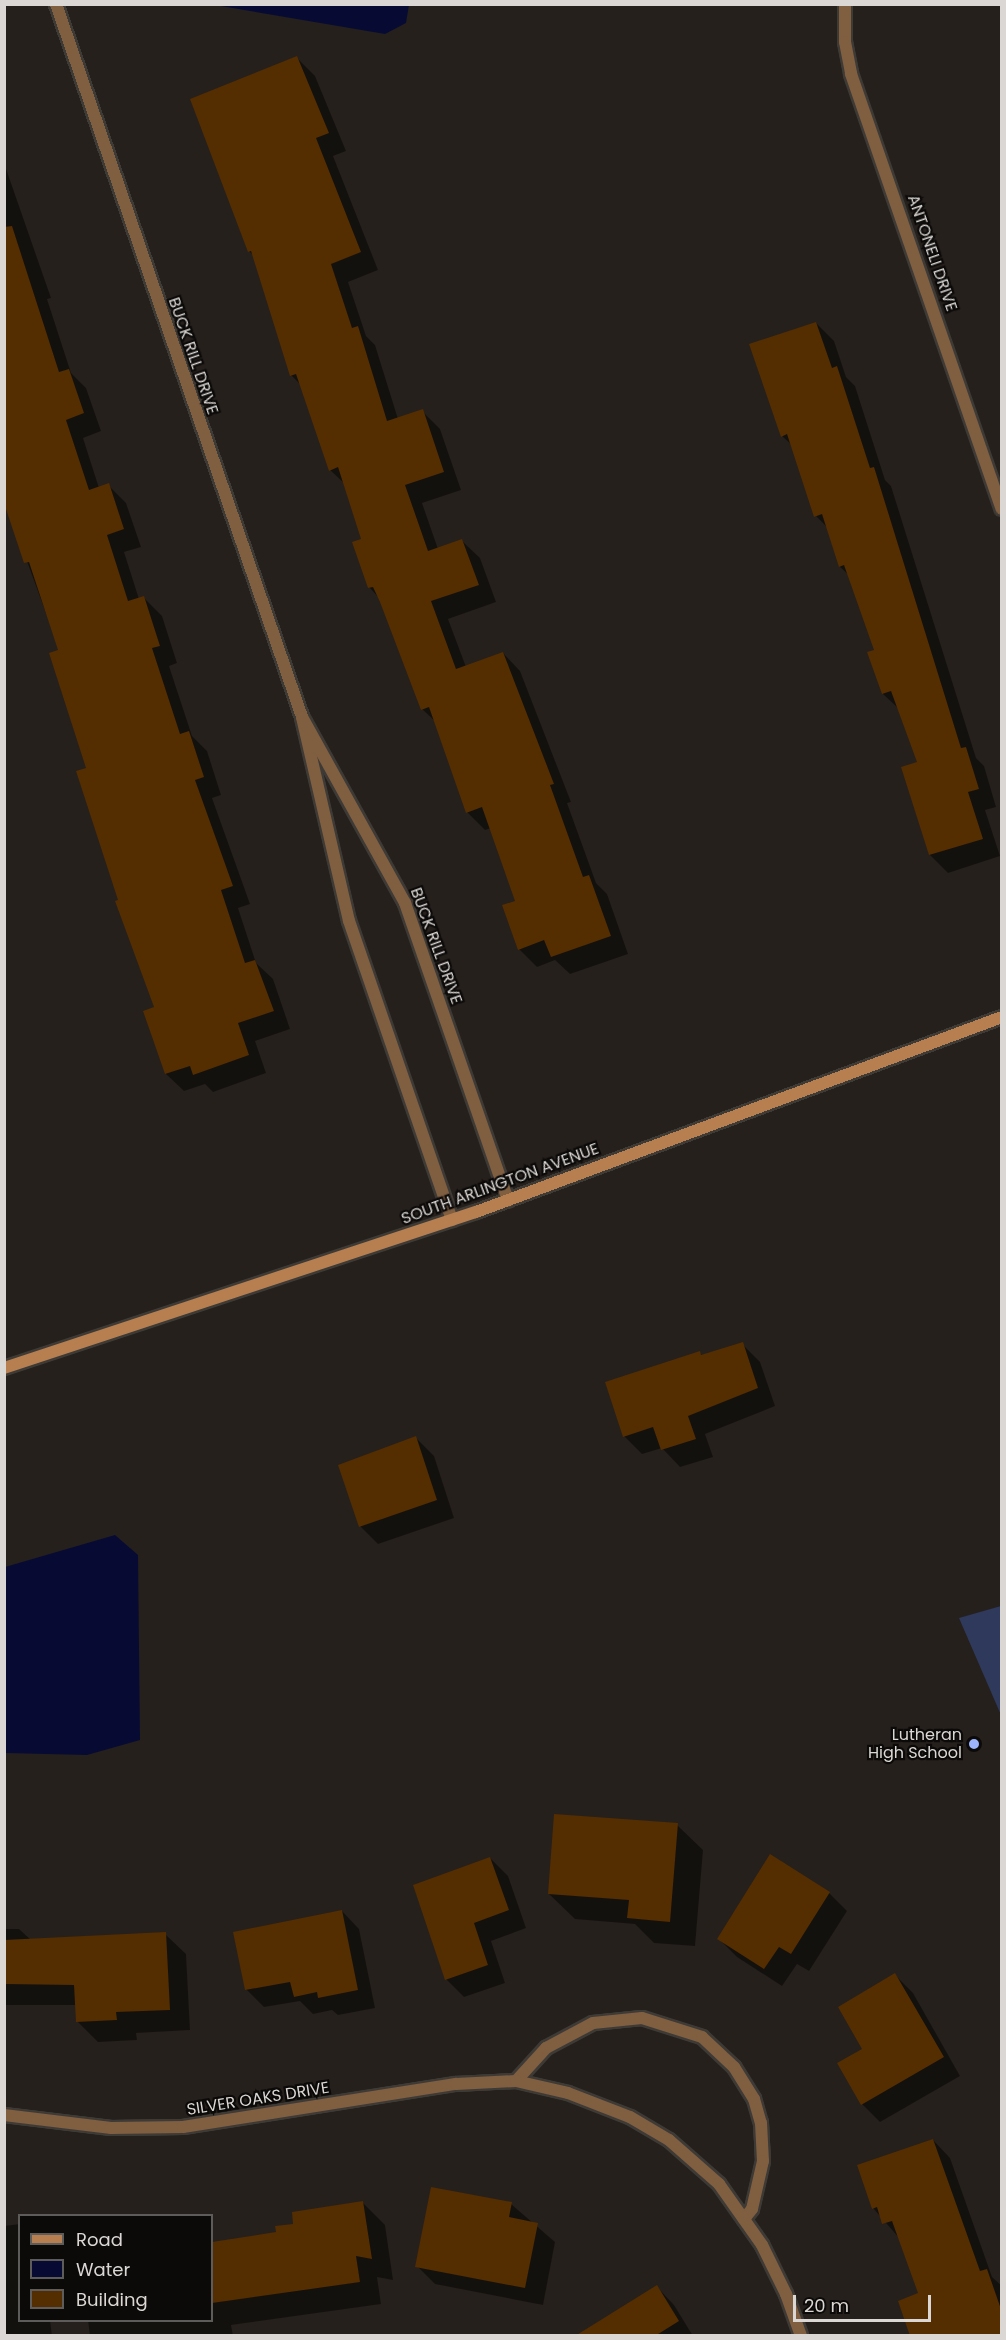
<!DOCTYPE html>
<html>
<head>
<meta charset="utf-8">
<style>
	body { margin:0 }
	#map { position:relative; width:1006px; height:2340px; overflow:hidden; background:#25201c; font-family:Poppins,sans-serif }
	div>[style] { position:absolute }
	.green>* { inset:0; background:#2f395c }
	.water>* { inset:0; background:#070b34 }
	.shadow>* { inset:0; background:#0007 }
	.building>* { inset:0; background:#542d01 }
	.roads { filter:drop-shadow(2px 0 #3e3a36) drop-shadow(-2px 0 #3e3a36) drop-shadow(0 2px #3e3a36) drop-shadow(0 -2px #3e3a36) }
	.lane>* { height:12px; margin:-6px; padding:0 6px; transform-origin:6px; border-radius:6px; background:#805e40 }
	.street>* { height:12px; margin:-6px; padding:0 6px; transform-origin:6px; border-radius:6px; background:#805e40 }
	.secondary>* { height:12px; margin:-6px; padding:0 6px; transform-origin:6px; border-radius:6px; background:#b77f4f }
	.dots>* { width:16px; height:16px; translate:-50% -50%; box-sizing:border-box; border:3px solid #0c0a09; border-radius:50% }
	span { translate:-50% -50%; white-space:nowrap; text-align:center; line-height:1.15; -webkit-text-stroke:4.5px #0c0a09; paint-order:stroke }
	.street-label { font-size:16px; color:#dad7d4 }
	.poi-label { font-size:16px; color:#dad7d4 }
	.right { translate:-100% -50%; text-align:right }
	.frame { position:absolute; inset:0; border:6px solid #dad7d4; pointer-events:none }
	.legend { position:absolute; left:18px; top:2214px; width:195px; height:108px; box-sizing:border-box; background:#0c0a09; border:2px solid #5e5c5a; margin:0; padding:8px 10px; list-style:none; font-size:18px; color:#dad7d4 }
	.legend li { display:flex; align-items:center; gap:12px; height:30px }
	.legend b { width:30px; border:2px solid #5e5c5a }
	.scale { position:absolute; left:793px; top:2295px; width:138px; height:27px; box-sizing:border-box; border:3px solid #dad7d4; border-top:0; padding-left:8px; font-size:18px; line-height:21px; white-space:nowrap; color:#dad7d4; -webkit-text-stroke:4px #0c0a09; paint-order:stroke }
</style>
</head>
<body>
<div id="map">
	<div class="green">
		<div style="clip-path:polygon(1001px 1606px,1002px 1606px,1001px 1715px,959px 1618px)"></div>
	</div>
	<div class="water">
		<div style="clip-path:polygon(215px 5px,409px 4px,409px 5px,406px 23px,385px 34px)"></div>
		<div style="clip-path:polygon(115px 1535px,138px 1555px,140px 1740px,87px 1755px,5px 1753px,5px 1567px)"></div>
	</div>
	<div class="shadow">
		<div style="clip-path:polygon(297px 58px,315px 76px,346px 151px,333px 156px,378px 270px,348px 282px,366px 336px,375px 345px,398px 419px,422px 411px,440px 429px,461px 490px,422px 503px,438px 549px,462px 541px,480px 558px,496px 602px,448px 619px,466px 667px,503px 653px,520px 671px,571px 802px,567px 803px,596px 883px,607px 894px,628px 954px,570px 974px,555px 960px,537px 967px,519px 949px,516px 902px,491px 828px,485px 830px,467px 812px,437px 723px,422px 709px,380px 599px,369px 587px,363px 540px,346px 485px,330px 470px,301px 385px,291px 375px,254px 256px,249px 251px)"></div>
		<div style="clip-path:polygon(4px 163px,51px 298px,47px 299px,71px 373px,86px 388px,101px 431px,83px 438px,99px 488px,108px 485px,126px 503px,141px 547px,124px 552px,139px 599px,144px 598px,162px 616px,177px 663px,169px 666px,192px 736px,207px 751px,221px 795px,212px 798px,250px 904px,238px 908px,256px 963px,273px 979px,290px 1029px,255px 1041px,266px 1073px,213px 1092px,205px 1084px,184px 1091px,166px 1074px,156px 1008px,120px 901px,60px 651px,4px 499px)"></div>
		<div style="clip-path:polygon(816px 323px,834px 341px,846px 377px,855px 386px,885px 480px,891px 486px,976px 758px,984px 766px,996px 807px,985px 810px,1000px 856px,948px 873px,930px 855px,903px 768px,919px 763px,900px 710px,883px 694px,876px 651px,850px 576px,840px 567px,828px 528px,816px 516px,793px 446px,782px 436px)"></div>
		<div style="clip-path:polygon(742px 1344px,760px 1362px,775px 1406px,705px 1434px,713px 1457px,680px 1467px,662px 1448px,642px 1454px,624px 1436px,699px 1353px,703px 1356px)"></div>
		<div style="clip-path:polygon(416px 1438px,434px 1456px,454px 1518px,378px 1544px,360px 1526px)"></div>
		<div style="clip-path:polygon(677px 1825px,703px 1850px,695px 1946px,654px 1943px,635px 1924px,575px 1919px,549px 1894px)"></div>
		<div style="clip-path:polygon(490px 1858px,508px 1876px,526px 1928px,491px 1941px,505px 1983px,464px 1997px,446px 1979px)"></div>
		<div style="clip-path:polygon(829px 1893px,847px 1911px,809px 1971px,797px 1964px,782px 1986px,737px 1957px,719px 1939px)"></div>
		<div style="clip-path:polygon(342px 1911px,359px 1929px,375px 2008px,338px 2015px,332px 2010px,313px 2014px,300px 2001px,264px 2007px,246px 1989px)"></div>
		<div style="clip-path:polygon(4px 1929px,19px 1929px,31px 1940px,165px 1934px,186px 1954px,190px 2030px,136px 2033px,137px 2040px,98px 2042px,77px 2021px,76px 2005px,4px 2005px)"></div>
		<div style="clip-path:polygon(895px 1975px,913px 1993px,960px 2076px,880px 2122px,862px 2104px,864px 2050px)"></div>
		<div style="clip-path:polygon(933px 2140px,950px 2158px,992px 2277px,1002px 2286px,1002px 2336px,920px 2294px,900px 2239px,873px 2208px)"></div>
		<div style="clip-path:polygon(363px 2203px,385px 2225px,393px 2280px,377px 2277px,381px 2304px,231px 2325px,233px 2336px,90px 2336px,88px 2320px,212px 2320px,212px 2243px,278px 2233px)"></div>
		<div style="clip-path:polygon(511px 2204px,555px 2242px,543px 2305px,435px 2284px,417px 2266px)"></div>
		<div style="clip-path:polygon(20px 2224px,20px 2320px,50px 2320px,52px 2336px,4px 2336px,4px 2226px)"></div>
		<div style="clip-path:polygon(657px 2287px,674px 2305px,693px 2336px,578px 2336px)"></div>
	</div>
	<div class="building">
		<div style="clip-path:polygon(297px 56px,329px 133px,316px 138px,361px 252px,331px 264px,352px 328px,358px 326px,387px 421px,423px 409px,444px 472px,405px 485px,428px 551px,462px 539px,479px 585px,431px 601px,456px 669px,503px 652px,554px 784px,550px 785px,583px 877px,589px 875px,611px 936px,551px 957px,544px 940px,518px 950px,502px 905px,515px 901px,482px 807px,466px 813px,429px 707px,421px 710px,380px 602px,373px 587px,368px 588px,352px 542px,361px 539px,338px 467px,329px 471px,296px 374px,290px 376px,251px 251px,248px 252px,190px 99px)"></div>
		<div style="clip-path:polygon(12px 226px,59px 372px,69px 369px,84px 413px,66px 420px,89px 490px,109px 483px,124px 529px,107px 535px,128px 601px,144px 596px,160px 646px,152px 648px,180px 734px,189px 731px,204px 777px,195px 780px,233px 886px,221px 890px,245px 963px,255px 960px,274px 1011px,238px 1023px,249px 1055px,193px 1075px,190px 1066px,165px 1074px,143px 1011px,154px 1007px,115px 901px,118px 900px,76px 771px,86px 768px,49px 653px,58px 650px,29px 562px,24px 563px,4px 503px,4px 227px)"></div>
		<div style="clip-path:polygon(816px 322px,832px 368px,837px 366px,870px 468px,874px 467px,961px 748px,966px 747px,979px 789px,968px 792px,983px 839px,929px 855px,901px 767px,917px 762px,891px 691px,882px 694px,867px 652px,874px 650px,844px 565px,839px 567px,822px 514px,814px 517px,787px 434px,781px 437px,749px 344px)"></div>
		<div style="clip-path:polygon(743px 1342px,758px 1388px,688px 1416px,696px 1439px,661px 1450px,653px 1427px,623px 1437px,605px 1382px,700px 1351px,701px 1355px)"></div>
		<div style="clip-path:polygon(416px 1436px,437px 1500px,359px 1527px,338px 1465px)"></div>
		<div style="clip-path:polygon(554px 1814px,678px 1823px,670px 1922px,627px 1918px,629px 1900px,548px 1894px)"></div>
		<div style="clip-path:polygon(770px 1854px,830px 1892px,791px 1954px,779px 1947px,764px 1969px,717px 1939px)"></div>
		<div style="clip-path:polygon(490px 1857px,509px 1910px,474px 1923px,488px 1965px,445px 1980px,413px 1885px)"></div>
		<div style="clip-path:polygon(342px 1910px,358px 1990px,318px 1998px,317px 1992px,294px 1997px,290px 1982px,245px 1990px,233px 1932px)"></div>
		<div style="clip-path:polygon(166px 1932px,170px 2010px,116px 2012px,117px 2020px,76px 2022px,74px 1985px,4px 1984px,4px 1940px)"></div>
		<div style="clip-path:polygon(895px 1973px,944px 2057px,861px 2105px,837px 2063px,862px 2049px,838px 2007px)"></div>
		<div style="clip-path:polygon(933px 2139px,980px 2271px,987px 2269px,1002px 2312px,1002px 2336px,910px 2336px,898px 2301px,918px 2293px,892px 2221px,882px 2224px,877px 2207px,872px 2209px,857px 2165px)"></div>
		<div style="clip-path:polygon(431px 2187px,512px 2202px,509px 2217px,538px 2223px,525px 2288px,415px 2267px)"></div>
		<div style="clip-path:polygon(363px 2201px,372px 2259px,356px 2256px,360px 2282px,212px 2303px,212px 2242px,276px 2232px,275px 2226px,293px 2224px,292px 2212px)"></div>
		<div style="clip-path:polygon(657px 2285px,679px 2321px,655px 2336px,575px 2336px)"></div>
	</div>
	<div class="roads">
		<div class="lane">
			<div style="left:516px;top:2081px;width:45px;rotate:-47.7deg"></div>
			<div style="left:546px;top:2048px;width:53px;rotate:-28deg"></div>
			<div style="left:593px;top:2023px;width:49px;rotate:-5.8deg"></div>
			<div style="left:642px;top:2018px;width:63px;rotate:17.6deg"></div>
			<div style="left:702px;top:2037px;width:44px;rotate:43.2deg"></div>
			<div style="left:734px;top:2067px;width:38px;rotate:58deg"></div>
			<div style="left:754px;top:2099px;width:25px;rotate:74deg"></div>
			<div style="left:761px;top:2123px;width:38px;rotate:87deg"></div>
			<div style="left:763px;top:2161px;width:49px;rotate:102.9deg"></div>
			<div style="left:752px;top:2209px;width:13px;rotate:129deg"></div>
		</div>
		<div class="street">
			<div style="left:56px;top:4px;width:754px;rotate:70.96deg"></div>
			<div style="left:845px;top:4px;width:38px;rotate:90deg"></div>
			<div style="left:845px;top:42px;width:33px;rotate:79deg"></div>
			<div style="left:851px;top:74px;width:460px;rotate:70.9deg"></div>
			<div style="left:452px;top:1220px;width:316px;rotate:-109deg"></div>
			<div style="left:349px;top:921px;width:209px;rotate:-103deg"></div>
			<div style="left:302px;top:717px;width:213px;rotate:61deg"></div>
			<div style="left:405px;top:903px;width:315px;rotate:70.9deg"></div>
			<div style="left:4px;top:2115px;width:108px;rotate:6.9deg"></div>
			<div style="left:111px;top:2128px;width:72px;rotate:-0.8deg"></div>
			<div style="left:183px;top:2127px;width:276px;rotate:-9deg"></div>
			<div style="left:456px;top:2084px;width:60px;rotate:-2.9deg"></div>
			<div style="left:516px;top:2081px;width:53px;rotate:13deg"></div>
			<div style="left:568px;top:2093px;width:66px;rotate:21.2deg"></div>
			<div style="left:630px;top:2117px;width:45px;rotate:30.5deg"></div>
			<div style="left:669px;top:2140px;width:67px;rotate:41.3deg"></div>
			<div style="left:719px;top:2184px;width:75px;rotate:54.8deg"></div>
			<div style="left:762px;top:2245px;width:55px;rotate:63.9deg"></div>
			<div style="left:786px;top:2294px;width:45px;rotate:70.3deg"></div>
		</div>
		<div class="secondary">
			<div style="left:4px;top:1368px;width:497px;rotate:-18.3deg"></div>
			<div style="left:476px;top:1212px;width:561px;rotate:-20.34deg"></div>
		</div>
	</div>
	<div class="dots">
		<div style="left:974px;top:1744px;background:#9db4fd"></div>
	</div>
	<div class="street-label">
		<span style="left:932px;top:253px;rotate:71deg">ANTONELI DRIVE</span>
		<span style="left:193px;top:356px;rotate:71deg">BUCK RILL DRIVE</span>
		<span style="left:436px;top:946px;rotate:70deg">BUCK RILL DRIVE</span>
		<span style="left:500px;top:1184px;rotate:-20deg">SOUTH ARLINGTON AVENUE</span>
		<span style="left:258px;top:2099px;rotate:-9deg">SILVER OAKS DRIVE</span>
	</div>
	<div class="poi-label">
		<span class="right" style="left:962px;top:1744px">Lutheran<br>High School</span>
	</div>
	<div class="frame"></div>
	<ul class="legend">
	<li><b style="height:8px;background:#b77f4f"></b>Road</li>
	<li><b style="height:16px;background:#070b34"></b>Water</li>
	<li><b style="height:16px;background:#542d01"></b>Building</li>
	</ul>
	<div class="scale">20 m</div>
</div>
</body>
</html>
